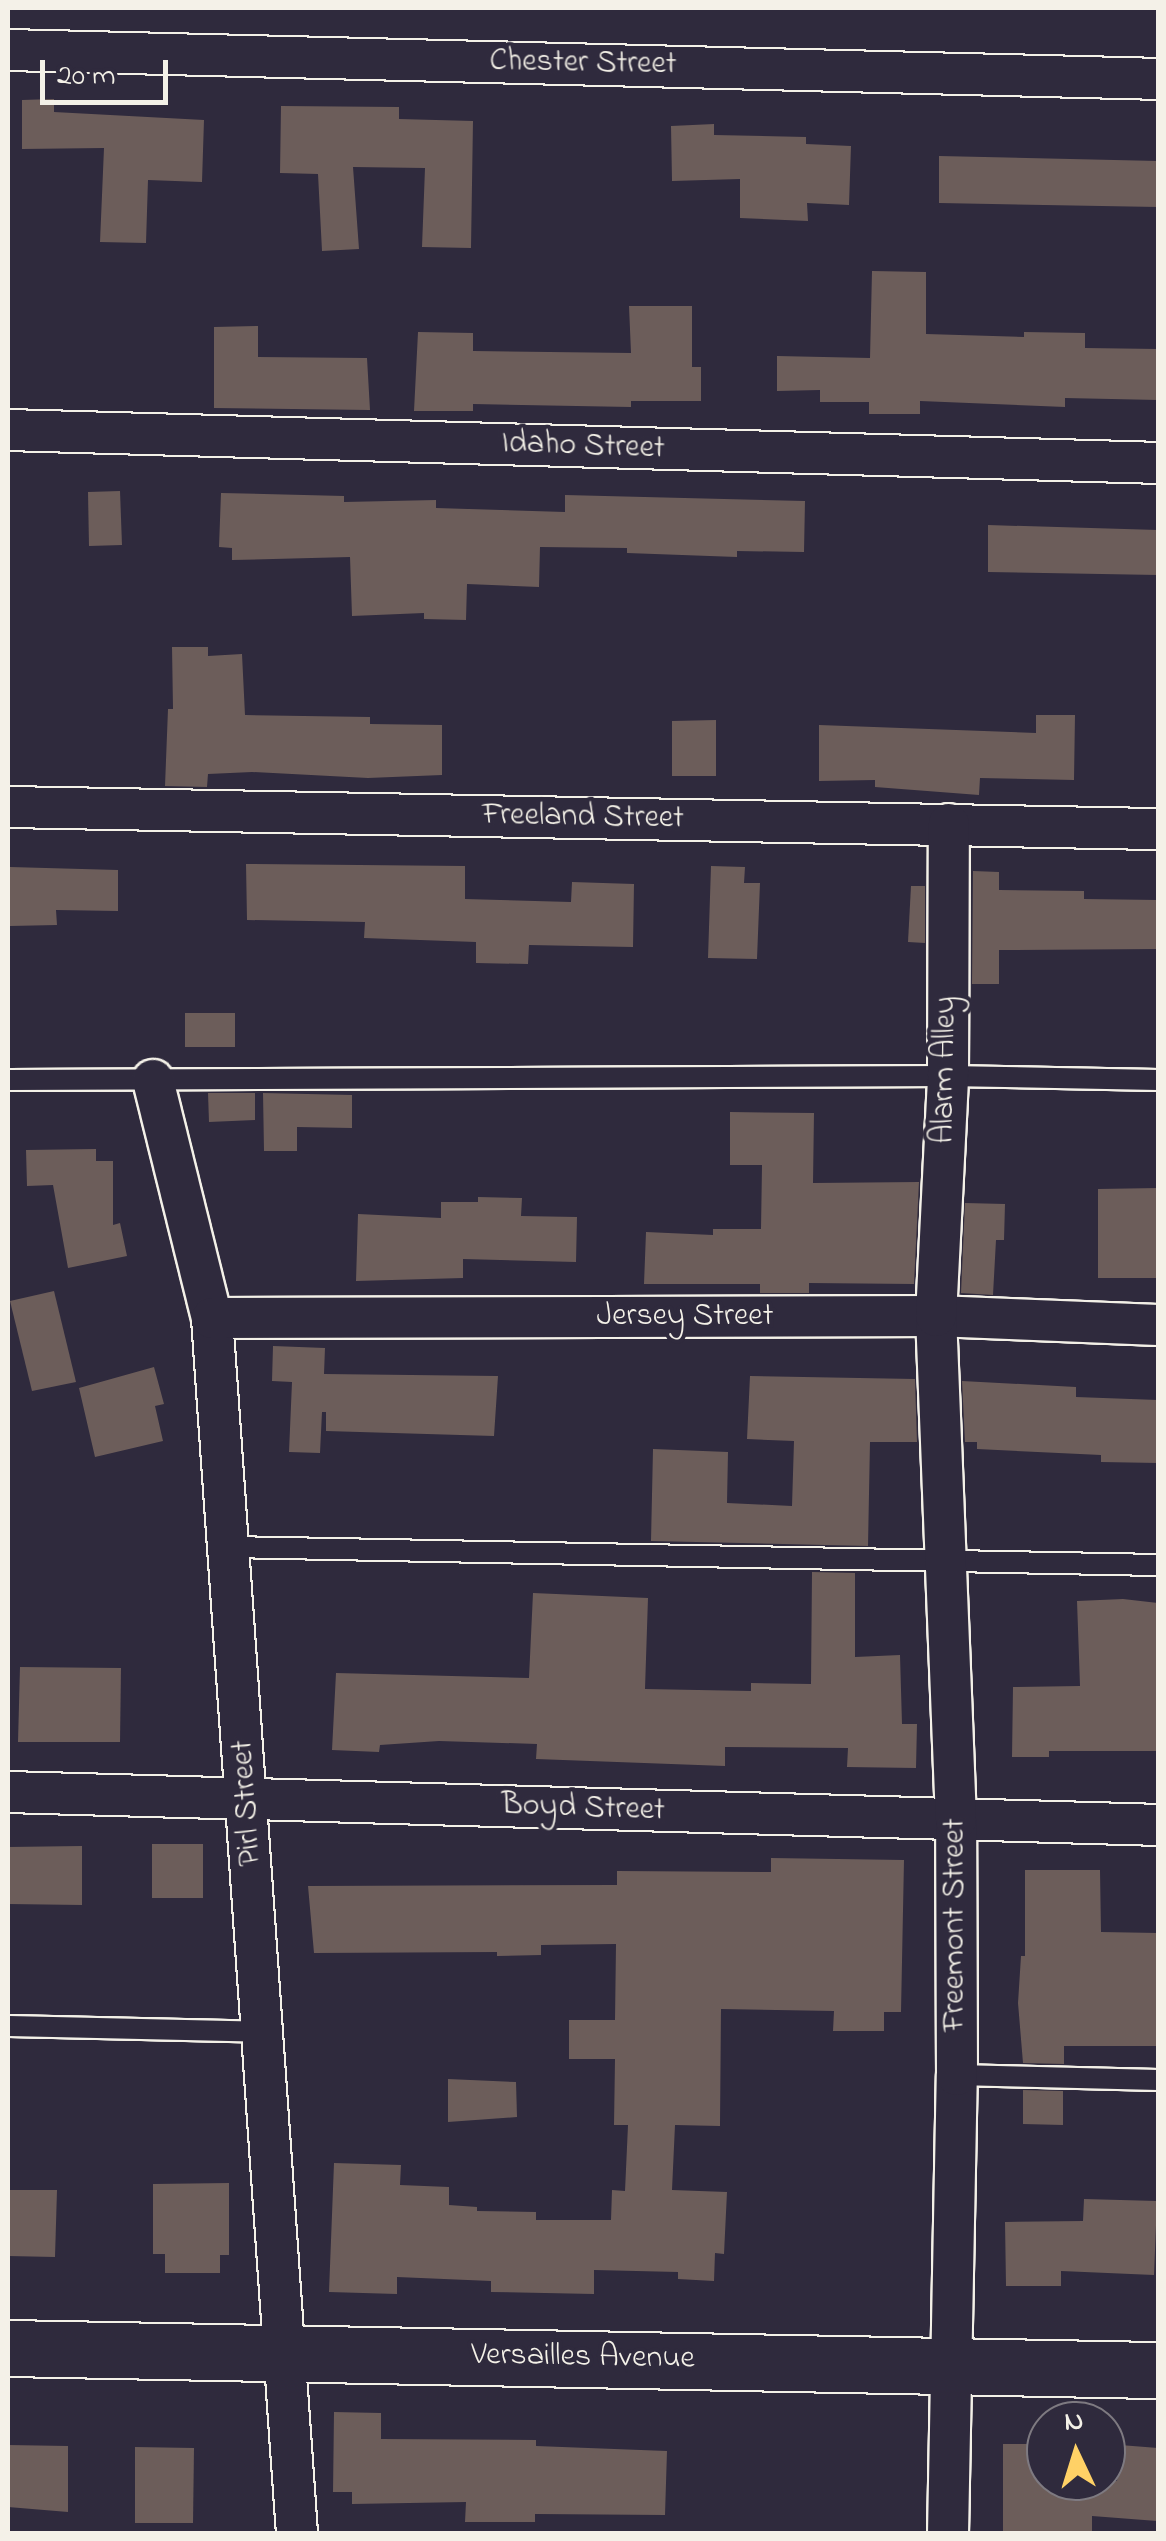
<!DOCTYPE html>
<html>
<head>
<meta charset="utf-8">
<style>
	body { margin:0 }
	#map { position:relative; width:1166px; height:2541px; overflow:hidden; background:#2f2a3d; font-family:"Indie Flower",sans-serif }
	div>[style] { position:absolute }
	.building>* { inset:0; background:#6c5d5a }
	.roads { filter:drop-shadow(2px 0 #f4f1e8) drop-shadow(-2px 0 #f4f1e8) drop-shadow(0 2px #f4f1e8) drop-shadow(0 -2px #f4f1e8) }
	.lane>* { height:20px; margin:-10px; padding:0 10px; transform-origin:10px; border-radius:10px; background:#2f2a3d }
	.street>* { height:40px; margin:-20px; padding:0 20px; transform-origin:20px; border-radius:20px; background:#2f2a3d }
	.secondary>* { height:55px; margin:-27.5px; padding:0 27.5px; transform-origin:27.5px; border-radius:27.5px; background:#2f2a3d }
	span { translate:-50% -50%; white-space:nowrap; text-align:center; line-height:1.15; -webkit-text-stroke:8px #2f2a3d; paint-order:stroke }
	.street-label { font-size:32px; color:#f4f1e8 }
	.frame { position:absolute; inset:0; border:10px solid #f4f1e8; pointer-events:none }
	.north { position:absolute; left:1026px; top:2401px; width:100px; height:100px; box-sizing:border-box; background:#2f2a3d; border:2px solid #7e7a81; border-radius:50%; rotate:356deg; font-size:28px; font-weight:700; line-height:40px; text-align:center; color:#f4f1e8 }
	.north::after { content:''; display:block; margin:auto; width:35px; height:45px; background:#ffd166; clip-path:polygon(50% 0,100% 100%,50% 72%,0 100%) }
	.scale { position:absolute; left:40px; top:60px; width:128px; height:45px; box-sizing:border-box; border:5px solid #f4f1e8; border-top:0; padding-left:12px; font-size:30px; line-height:35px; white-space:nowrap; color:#f4f1e8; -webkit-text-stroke:8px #2f2a3d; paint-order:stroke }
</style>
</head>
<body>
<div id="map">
	<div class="building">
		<div style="clip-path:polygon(54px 99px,54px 112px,204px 120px,202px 182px,148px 180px,146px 243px,100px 242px,104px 148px,22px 149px,22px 100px)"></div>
		<div style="clip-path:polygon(281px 106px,399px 107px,399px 119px,473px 121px,471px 248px,422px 247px,425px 168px,353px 167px,359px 249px,322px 251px,318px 174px,280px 173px)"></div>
		<div style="clip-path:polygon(714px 124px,714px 135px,806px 137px,806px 144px,851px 146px,849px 205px,807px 203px,808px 221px,740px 218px,740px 179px,672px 181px,671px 126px)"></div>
		<div style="clip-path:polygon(939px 156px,1158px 161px,1158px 207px,939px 203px)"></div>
		<div style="clip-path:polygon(872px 271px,926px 272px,926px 334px,1024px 337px,1024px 332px,1085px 333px,1085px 348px,1158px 349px,1158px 400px,1065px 398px,1065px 407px,920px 401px,920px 414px,869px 414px,869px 402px,820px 402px,820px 390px,777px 391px,777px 356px,870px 358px)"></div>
		<div style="clip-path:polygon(629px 306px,692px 306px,692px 367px,701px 367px,701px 401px,631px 401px,631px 407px,473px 404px,473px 411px,414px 411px,418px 332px,473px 333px,473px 351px,631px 353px)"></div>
		<div style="clip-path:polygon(258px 326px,258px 357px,367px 358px,370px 410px,214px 408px,214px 327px)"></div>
		<div style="clip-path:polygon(120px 491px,122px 545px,89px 546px,88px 492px)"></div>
		<div style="clip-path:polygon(221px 493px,344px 496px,344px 502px,436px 500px,436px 508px,565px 512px,565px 495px,805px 501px,804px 552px,737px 551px,737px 557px,627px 553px,627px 548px,540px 547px,539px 587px,467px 584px,466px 620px,424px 619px,424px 613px,352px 616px,350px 557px,232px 560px,232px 548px,219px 547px)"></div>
		<div style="clip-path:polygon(988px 525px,1158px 530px,1158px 575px,988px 572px)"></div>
		<div style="clip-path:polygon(172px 647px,208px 647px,208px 656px,242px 654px,245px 715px,370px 717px,370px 724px,442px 725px,442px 775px,368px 778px,252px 772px,208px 774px,207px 787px,165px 786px,168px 709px,173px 709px)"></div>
		<div style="clip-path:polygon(1036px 715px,1075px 715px,1074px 780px,980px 778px,979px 795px,875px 787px,875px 780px,819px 781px,819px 725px,1036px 733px)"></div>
		<div style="clip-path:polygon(716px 720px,716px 776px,672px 776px,672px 721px)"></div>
		<div style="clip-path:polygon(246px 864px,465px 866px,465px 899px,571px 902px,572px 882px,634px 884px,633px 947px,529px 945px,528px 964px,476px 963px,476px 942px,364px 938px,365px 922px,247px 920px)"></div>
		<div style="clip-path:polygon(711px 866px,745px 867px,744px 883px,760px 883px,757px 959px,708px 958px)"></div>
		<div style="clip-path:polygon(10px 867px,118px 870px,118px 911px,56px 910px,57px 925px,10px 926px)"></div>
		<div style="clip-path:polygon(973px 871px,999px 872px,999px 890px,1084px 891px,1084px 899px,1158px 900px,1158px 949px,999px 950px,999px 984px,972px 984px)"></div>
		<div style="clip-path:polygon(911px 886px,925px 886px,925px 943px,908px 942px)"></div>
		<div style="clip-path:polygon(185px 1013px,235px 1013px,235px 1047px,185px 1047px)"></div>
		<div style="clip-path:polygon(208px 1093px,255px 1093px,255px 1120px,209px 1122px)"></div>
		<div style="clip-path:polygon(263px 1093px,352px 1095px,352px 1128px,297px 1127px,297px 1151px,264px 1151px)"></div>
		<div style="clip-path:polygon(730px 1112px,814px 1113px,813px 1183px,919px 1182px,914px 1284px,809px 1283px,809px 1293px,760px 1293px,760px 1284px,644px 1284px,646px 1232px,713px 1235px,713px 1229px,761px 1229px,762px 1165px,730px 1165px)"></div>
		<div style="clip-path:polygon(96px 1149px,96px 1161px,113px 1161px,113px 1225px,120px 1223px,127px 1256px,68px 1268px,53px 1185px,27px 1186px,26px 1150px)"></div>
		<div style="clip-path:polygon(1158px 1188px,1158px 1278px,1098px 1278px,1098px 1189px)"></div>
		<div style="clip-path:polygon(478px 1197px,522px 1198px,521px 1216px,577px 1217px,576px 1262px,463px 1259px,463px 1278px,356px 1281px,358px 1214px,441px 1218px,441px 1202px,478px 1202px)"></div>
		<div style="clip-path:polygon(965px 1203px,1005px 1204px,1004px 1240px,996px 1240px,993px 1295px,961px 1293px)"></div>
		<div style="clip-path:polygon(54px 1291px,76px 1382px,32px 1391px,10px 1301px)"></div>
		<div style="clip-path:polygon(273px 1346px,325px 1348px,324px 1374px,498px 1376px,494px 1436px,326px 1431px,326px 1412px,322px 1412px,320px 1453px,289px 1452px,292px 1382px,272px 1381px)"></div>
		<div style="clip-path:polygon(154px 1367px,164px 1404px,155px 1406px,163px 1441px,95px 1457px,79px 1388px)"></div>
		<div style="clip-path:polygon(750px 1376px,915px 1379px,917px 1442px,870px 1442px,868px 1546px,651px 1541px,653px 1449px,728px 1452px,727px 1503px,792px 1506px,794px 1441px,747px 1439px)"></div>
		<div style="clip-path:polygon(962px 1381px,1076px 1387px,1076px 1397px,1158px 1400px,1158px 1463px,1101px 1462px,1101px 1455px,977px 1449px,977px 1442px,965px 1442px)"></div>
		<div style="clip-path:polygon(812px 1572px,855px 1573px,855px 1657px,900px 1655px,902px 1724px,917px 1724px,916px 1768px,847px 1767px,848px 1748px,725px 1747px,725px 1766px,536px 1759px,537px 1744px,439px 1741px,380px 1745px,379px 1752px,332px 1750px,336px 1673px,529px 1678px,533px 1593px,648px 1598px,645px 1689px,751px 1691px,751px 1683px,811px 1684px)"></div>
		<div style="clip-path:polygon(1123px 1599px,1158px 1603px,1158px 1751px,1049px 1751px,1049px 1757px,1012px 1757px,1013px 1687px,1080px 1686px,1077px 1601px)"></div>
		<div style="clip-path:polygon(20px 1667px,121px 1668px,120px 1742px,18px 1742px)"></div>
		<div style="clip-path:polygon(152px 1844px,203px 1844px,203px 1898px,152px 1898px)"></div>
		<div style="clip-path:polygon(82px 1846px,82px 1905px,8px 1904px,8px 1847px)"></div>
		<div style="clip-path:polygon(771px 1858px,904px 1860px,901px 2012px,884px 2012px,884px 2031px,833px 2031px,834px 2011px,721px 2009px,720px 2126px,675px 2125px,672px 2190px,727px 2192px,724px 2254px,715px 2253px,714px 2281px,678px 2279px,678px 2272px,594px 2270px,594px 2294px,491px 2292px,491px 2281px,397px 2277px,397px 2294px,329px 2292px,334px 2163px,401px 2165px,400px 2185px,449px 2187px,449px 2205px,477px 2207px,477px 2211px,536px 2212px,536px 2220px,611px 2220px,612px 2190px,625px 2191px,628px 2125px,614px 2125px,615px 2059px,569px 2059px,569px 2020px,615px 2020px,616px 1944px,541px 1945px,541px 1955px,497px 1956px,497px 1952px,314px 1953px,308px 1886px,617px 1885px,617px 1871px,771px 1872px)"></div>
		<div style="clip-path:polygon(1025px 1870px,1100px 1870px,1101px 1932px,1158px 1933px,1158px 2046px,1064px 2046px,1064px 2064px,1023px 2063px,1018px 2003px,1021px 1956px,1025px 1956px)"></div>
		<div style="clip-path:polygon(448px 2079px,516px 2082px,517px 2117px,448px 2122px)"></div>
		<div style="clip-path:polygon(1023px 2090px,1063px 2091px,1063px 2125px,1023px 2124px)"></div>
		<div style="clip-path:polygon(229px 2183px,229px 2255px,220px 2255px,220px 2273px,165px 2273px,165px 2254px,153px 2254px,153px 2184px)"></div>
		<div style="clip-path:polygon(10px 2190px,57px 2190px,55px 2257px,8px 2256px)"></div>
		<div style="clip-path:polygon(1084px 2199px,1157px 2201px,1154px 2275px,1061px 2271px,1061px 2286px,1006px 2286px,1005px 2222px,1083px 2221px)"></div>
		<div style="clip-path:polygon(334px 2412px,381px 2413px,381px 2439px,536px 2440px,536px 2446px,667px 2451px,665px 2515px,535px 2514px,535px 2522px,465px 2522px,466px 2502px,352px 2504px,352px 2492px,333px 2492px)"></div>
		<div style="clip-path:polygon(1003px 2444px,1046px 2444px,1046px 2481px,1117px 2481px,1120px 2445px,1158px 2448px,1157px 2521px,1092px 2516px,1092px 2534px,1003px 2534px)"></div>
		<div style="clip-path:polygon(8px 2445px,68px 2446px,68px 2512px,8px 2507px)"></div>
		<div style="clip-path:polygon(135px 2447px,194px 2448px,193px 2523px,135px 2523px)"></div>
	</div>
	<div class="roads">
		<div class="lane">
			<div style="left:8px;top:1080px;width:940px;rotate:-0.24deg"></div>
			<div style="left:948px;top:1076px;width:210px;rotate:1.1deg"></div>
			<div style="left:229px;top:1547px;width:929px;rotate:1.11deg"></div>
			<div style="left:8px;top:2026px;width:255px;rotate:1.3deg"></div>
			<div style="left:957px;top:2075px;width:201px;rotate:1.4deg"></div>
		</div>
		<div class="street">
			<div style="left:8px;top:50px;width:1150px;rotate:1.44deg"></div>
			<div style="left:8px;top:430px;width:1150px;rotate:1.64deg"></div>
			<div style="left:8px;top:807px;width:1150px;rotate:1.1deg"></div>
			<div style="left:153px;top:1080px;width:245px;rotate:76.1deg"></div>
			<div style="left:212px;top:1318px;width:1219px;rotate:86deg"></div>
			<div style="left:212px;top:1318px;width:724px;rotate:-0.16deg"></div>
			<div style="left:936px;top:1316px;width:222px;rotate:2.3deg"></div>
			<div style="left:8px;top:1792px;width:1150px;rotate:1.64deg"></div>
			<div style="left:948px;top:2534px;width:459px;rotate:-88.9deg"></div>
			<div style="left:957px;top:2075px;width:255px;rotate:-90.2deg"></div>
			<div style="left:956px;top:1820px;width:504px;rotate:-92.27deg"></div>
			<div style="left:936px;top:1316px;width:240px;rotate:-87.1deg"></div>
			<div style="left:948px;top:1076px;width:252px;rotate:-89.8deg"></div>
		</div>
		<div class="secondary">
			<div style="left:8px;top:2348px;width:1150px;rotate:1.1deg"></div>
		</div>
	</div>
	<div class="street-label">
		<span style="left:583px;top:64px;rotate:1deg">Chester Street</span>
		<span style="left:583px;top:447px;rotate:2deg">Idaho Street</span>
		<span style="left:583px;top:818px;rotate:1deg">Freeland Street</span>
		<span style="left:946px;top:1070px;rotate:-89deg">Alarm Alley</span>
		<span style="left:685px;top:1317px">Jersey Street</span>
		<span style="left:248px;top:1803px;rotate:-94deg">Pirl Street</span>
		<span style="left:583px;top:1809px;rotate:2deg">Boyd Street</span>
		<span style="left:956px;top:1925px;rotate:-90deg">Freemont Street</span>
		<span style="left:583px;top:2358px;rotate:1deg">Versailles Avenue</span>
	</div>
	<div class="frame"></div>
	<div class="north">N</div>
	<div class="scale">20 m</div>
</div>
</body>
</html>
